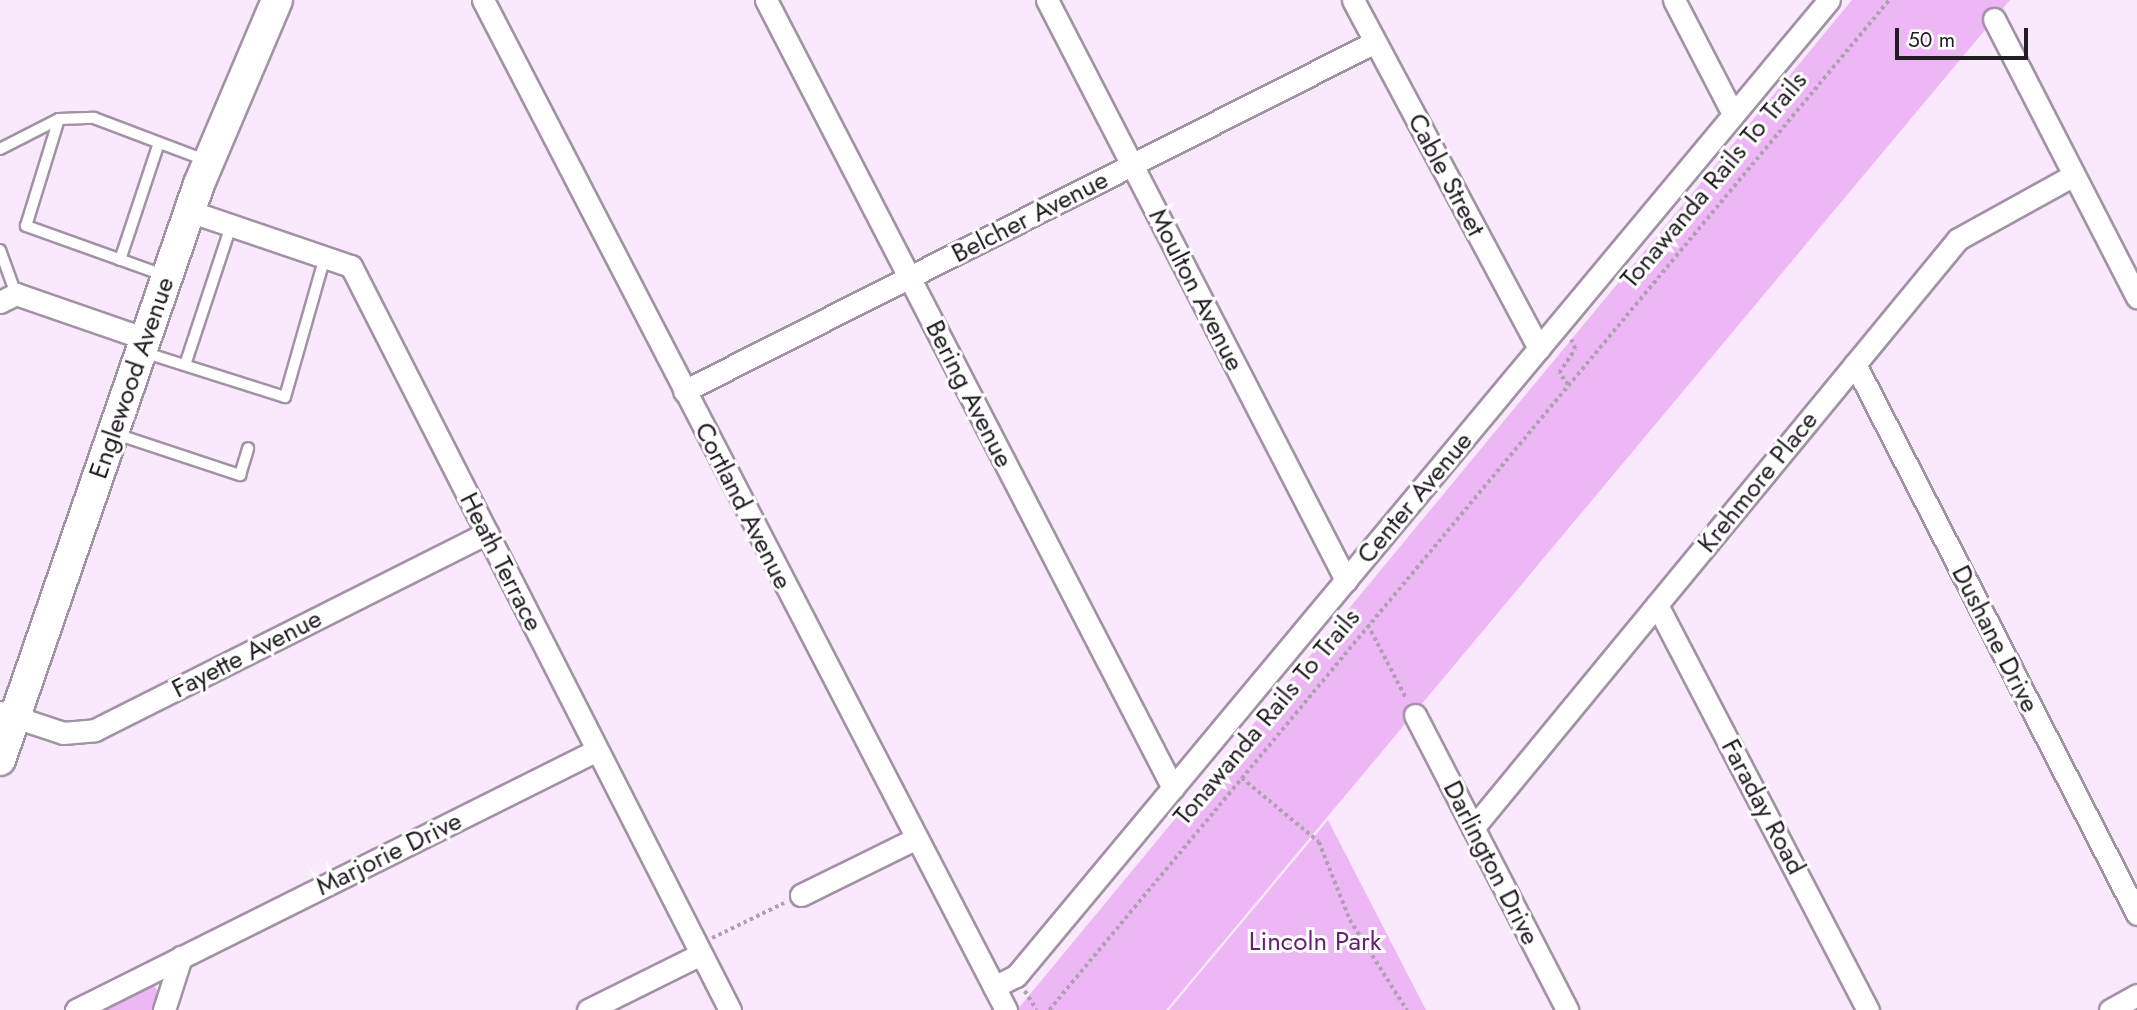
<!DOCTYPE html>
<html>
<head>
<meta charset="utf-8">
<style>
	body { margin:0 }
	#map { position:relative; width:2137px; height:1010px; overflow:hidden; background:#fae8fd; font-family:Jost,sans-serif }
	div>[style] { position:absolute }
	.green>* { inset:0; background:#edb7f5 }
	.path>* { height:3.5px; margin-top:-1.75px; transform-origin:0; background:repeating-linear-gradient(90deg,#aea0b0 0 3.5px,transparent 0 7px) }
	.roads { filter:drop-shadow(2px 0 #a292a5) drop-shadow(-2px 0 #a292a5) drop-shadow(0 2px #a292a5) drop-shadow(0 -2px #a292a5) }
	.lane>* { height:10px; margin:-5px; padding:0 5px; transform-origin:5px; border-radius:5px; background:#fff }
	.street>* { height:21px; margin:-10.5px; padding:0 10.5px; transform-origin:10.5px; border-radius:10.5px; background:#fff }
	.secondary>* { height:30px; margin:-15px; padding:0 15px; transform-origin:15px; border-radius:15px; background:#fff }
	span { translate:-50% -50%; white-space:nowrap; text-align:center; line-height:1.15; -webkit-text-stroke:6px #fff; paint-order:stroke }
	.street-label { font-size:26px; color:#221c23 }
	.park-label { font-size:26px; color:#672071 }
	.scale { position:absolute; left:1895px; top:28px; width:133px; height:32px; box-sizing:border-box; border:4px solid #221c23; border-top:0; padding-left:9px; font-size:21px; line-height:24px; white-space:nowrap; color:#221c23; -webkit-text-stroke:5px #fff; paint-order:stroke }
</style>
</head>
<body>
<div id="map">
	<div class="green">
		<div style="clip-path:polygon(1852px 0,2010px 0,1166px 1010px,1017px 1010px)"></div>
		<div style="clip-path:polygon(1328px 820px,1426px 1010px,1169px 1010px)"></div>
		<div style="clip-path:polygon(154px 986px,159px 992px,153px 1010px,102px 1010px)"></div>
	</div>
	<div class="path">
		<div style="left:1568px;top:385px;width:15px;rotate:-127deg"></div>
		<div style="left:1559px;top:373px;width:29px;rotate:-56deg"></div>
		<div style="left:1575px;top:349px;width:10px;rotate:-114deg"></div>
		<div style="left:1368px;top:625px;width:82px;rotate:62.5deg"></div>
		<div style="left:1242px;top:778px;width:100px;rotate:39.7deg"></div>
		<div style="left:1319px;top:842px;width:84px;rotate:68.3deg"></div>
		<div style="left:1350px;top:920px;width:107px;rotate:57.7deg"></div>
		<div style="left:712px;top:938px;width:80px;rotate:-25.9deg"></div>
		<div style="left:1025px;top:991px;width:22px;rotate:58deg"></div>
		<div style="left:1049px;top:1010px;width:1314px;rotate:-50.25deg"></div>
	</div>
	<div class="roads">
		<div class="lane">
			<div style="left:0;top:149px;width:66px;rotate:-27deg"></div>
			<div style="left:0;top:250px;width:47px;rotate:70deg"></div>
			<div style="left:120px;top:260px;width:123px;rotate:-71.6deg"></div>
			<div style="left:166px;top:276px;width:149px;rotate:-160.3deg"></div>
			<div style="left:26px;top:226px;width:112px;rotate:-72.9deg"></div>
			<div style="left:59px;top:119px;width:35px;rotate:-2deg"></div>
			<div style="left:94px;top:118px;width:119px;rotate:20.7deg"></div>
			<div style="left:143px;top:352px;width:149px;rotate:17.6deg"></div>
			<div style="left:285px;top:397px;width:146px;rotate:-74.1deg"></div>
			<div style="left:185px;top:365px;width:146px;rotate:-71.7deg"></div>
			<div style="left:116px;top:434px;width:131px;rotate:18.3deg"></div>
			<div style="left:240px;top:475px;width:28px;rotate:-73deg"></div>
		</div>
		<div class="street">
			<div style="left:483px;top:0;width:1137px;rotate:62.62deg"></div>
			<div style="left:766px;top:0;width:887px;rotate:62.68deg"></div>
			<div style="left:1047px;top:0;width:653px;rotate:62.73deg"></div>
			<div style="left:1353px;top:0;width:395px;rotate:61.9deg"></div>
			<div style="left:1674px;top:0;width:128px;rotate:62.6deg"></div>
			<div style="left:1994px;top:19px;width:313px;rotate:62.8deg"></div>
			<div style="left:189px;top:211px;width:171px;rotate:18.8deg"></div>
			<div style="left:351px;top:266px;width:835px;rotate:63.01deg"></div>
			<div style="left:0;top:302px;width:18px;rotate:-27deg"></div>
			<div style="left:16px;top:294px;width:138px;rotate:19.1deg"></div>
			<div style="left:1855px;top:364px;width:618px;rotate:62.85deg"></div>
			<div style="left:684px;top:391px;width:774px;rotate:-26.8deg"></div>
			<div style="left:1657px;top:605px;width:457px;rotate:62.5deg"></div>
			<div style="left:0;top:712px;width:66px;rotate:18.4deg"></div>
			<div style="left:63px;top:733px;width:32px;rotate:-5deg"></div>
			<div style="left:95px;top:730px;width:439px;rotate:-26.7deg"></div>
			<div style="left:1415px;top:715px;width:332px;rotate:62.7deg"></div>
			<div style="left:1473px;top:828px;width:763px;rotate:-50.53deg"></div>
			<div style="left:1958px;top:239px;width:132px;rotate:-28.9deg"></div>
			<div style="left:801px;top:895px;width:127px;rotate:-26.2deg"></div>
			<div style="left:994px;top:987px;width:25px;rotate:-27deg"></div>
			<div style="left:1016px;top:976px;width:1270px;rotate:-50.21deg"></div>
			<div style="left:76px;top:1010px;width:582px;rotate:-26.52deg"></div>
			<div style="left:164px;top:1010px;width:56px;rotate:-72.2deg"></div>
			<div style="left:588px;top:1010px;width:126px;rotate:-26.4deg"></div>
			<div style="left:2110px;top:1010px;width:31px;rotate:-29deg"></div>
		</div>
		<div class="secondary">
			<div style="left:0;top:760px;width:609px;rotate:-70.94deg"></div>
			<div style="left:199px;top:184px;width:200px;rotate:-67deg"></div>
		</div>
	</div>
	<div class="street-label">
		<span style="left:1446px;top:175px;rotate:62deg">Cable Street</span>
		<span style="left:1714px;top:180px;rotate:-50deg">Tonawanda Rails To Trails</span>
		<span style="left:1030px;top:217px;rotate:-27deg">Belcher Avenue</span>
		<span style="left:1196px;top:290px;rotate:63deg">Moulton Avenue</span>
		<span style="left:132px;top:378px;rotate:-71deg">Englewood Avenue</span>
		<span style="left:969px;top:394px;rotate:63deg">Bering Avenue</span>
		<span style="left:1758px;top:482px;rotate:-51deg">Krehmore Place</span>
		<span style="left:1415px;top:498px;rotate:-50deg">Center Avenue</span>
		<span style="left:743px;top:506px;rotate:63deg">Cortland Avenue</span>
		<span style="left:501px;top:562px;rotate:63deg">Heath Terrace</span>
		<span style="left:1995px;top:639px;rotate:63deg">Dushane Drive</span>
		<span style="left:247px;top:654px;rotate:-27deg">Fayette Avenue</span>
		<span style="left:1267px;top:717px;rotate:-50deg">Tonawanda Rails To Trails</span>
		<span style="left:1763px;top:807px;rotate:62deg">Faraday Road</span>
		<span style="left:389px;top:854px;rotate:-26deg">Marjorie Drive</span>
		<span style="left:1491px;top:863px;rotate:63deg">Darlington Drive</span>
	</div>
	<div class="park-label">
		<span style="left:1315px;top:942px">Lincoln Park</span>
	</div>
	<div class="scale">50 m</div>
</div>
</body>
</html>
